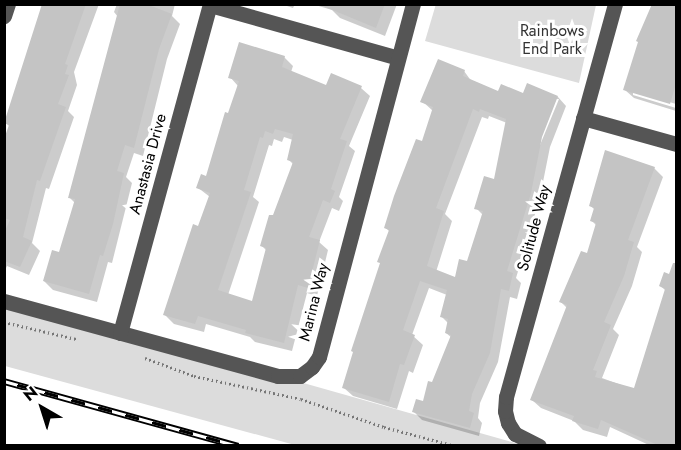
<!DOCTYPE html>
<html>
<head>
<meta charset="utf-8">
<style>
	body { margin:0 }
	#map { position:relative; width:681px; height:450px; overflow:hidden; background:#fff; font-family:Jost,sans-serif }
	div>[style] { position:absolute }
	.green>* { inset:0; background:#dcdcdc }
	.shadow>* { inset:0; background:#0003 }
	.building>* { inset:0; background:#c4c4c4 }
	.path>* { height:3px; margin-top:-1.5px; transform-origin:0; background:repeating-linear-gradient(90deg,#777 0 1.5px,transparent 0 4.5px) }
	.minor>* { height:15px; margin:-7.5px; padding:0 7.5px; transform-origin:7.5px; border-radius:7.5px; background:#555 }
	.rail>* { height:7px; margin-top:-3.5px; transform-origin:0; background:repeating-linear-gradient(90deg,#fff 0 14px,#000 0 28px); box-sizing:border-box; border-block:2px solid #000 }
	span { translate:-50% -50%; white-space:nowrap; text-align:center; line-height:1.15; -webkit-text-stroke:6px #fff; paint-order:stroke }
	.park-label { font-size:16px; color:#333 }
	.street-label { font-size:16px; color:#000 }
	.frame { position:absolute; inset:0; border:6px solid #000; pointer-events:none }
	.north { position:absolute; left:12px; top:378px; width:60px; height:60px; -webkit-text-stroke:4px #fff; paint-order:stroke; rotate:321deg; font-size:16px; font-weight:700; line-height:24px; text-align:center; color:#000 }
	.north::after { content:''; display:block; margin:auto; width:21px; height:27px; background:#000; clip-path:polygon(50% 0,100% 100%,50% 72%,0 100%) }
</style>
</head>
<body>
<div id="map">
	<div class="green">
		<div style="clip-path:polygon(436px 4px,596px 5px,579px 83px,425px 41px)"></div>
		<div style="clip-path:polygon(4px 298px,522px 445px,295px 445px,5px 366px)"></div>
	</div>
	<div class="shadow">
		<div style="clip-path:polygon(46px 4px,99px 4px,74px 72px,77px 85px,68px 111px,74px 117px,49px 189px,46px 188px,32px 243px,40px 251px,29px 275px,7px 266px,4px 272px,4px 161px,10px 127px,6px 123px)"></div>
		<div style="clip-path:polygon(117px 4px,175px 4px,172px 16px,180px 24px,167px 59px,143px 156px,134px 153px,126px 177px,132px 183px,112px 263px,108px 262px,97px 302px,53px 290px,44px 281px,60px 254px,75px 203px,69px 197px,118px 17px,114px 12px)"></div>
		<div style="clip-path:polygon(281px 4px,295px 4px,293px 8px)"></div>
		<div style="clip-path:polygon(312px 4px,397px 4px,385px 36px,340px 18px,332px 10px)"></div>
		<div style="clip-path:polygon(654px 4px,676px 4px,676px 104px,633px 91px,633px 95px,676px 108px,676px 111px,634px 98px,625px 90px)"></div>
		<div style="clip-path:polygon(evenodd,284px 57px,293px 66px,291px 72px,327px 87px,361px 88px,370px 96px,349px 146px,355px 151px,339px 197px,343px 201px,339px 211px,332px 208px,319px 242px,328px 250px,317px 296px,307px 293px,292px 351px,255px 342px,250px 337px,206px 324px,204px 332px,174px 324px,165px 315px,210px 197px,197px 187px,207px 178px,238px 86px,230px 77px,284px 57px,284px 137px,293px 140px,289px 160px,294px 165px,262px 246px,267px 251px,253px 302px,228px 295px,259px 202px,253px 197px,269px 145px,272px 146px,274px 139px,282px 142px,284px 137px)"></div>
		<div style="clip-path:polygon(evenodd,464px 71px,472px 82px,499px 93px,558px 97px,566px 106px,550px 147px,539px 202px,516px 278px,521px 283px,517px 299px,510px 297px,498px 362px,480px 403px,478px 418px,482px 423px,479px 436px,422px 420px,414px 412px,424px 403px,452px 338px,446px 333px,448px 323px,442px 317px,447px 295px,429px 288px,412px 335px,423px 345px,413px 373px,409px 371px,397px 409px,353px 396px,344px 388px,390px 232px,386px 228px,423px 143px,433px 111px,422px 101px,464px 71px,555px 99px,559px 99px,540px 145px,537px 144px,555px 99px,464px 71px,489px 116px,507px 123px,495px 181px,476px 208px,483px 215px,468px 263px,456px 279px,436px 272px,452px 221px,445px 214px,482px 117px,488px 119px,489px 116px)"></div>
		<div style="clip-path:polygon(654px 168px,663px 177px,637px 247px,642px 252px,632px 286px,613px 329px,619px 335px,602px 378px,635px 390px,666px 291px,661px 286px,671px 277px,676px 262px,676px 446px,651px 446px,610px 427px,607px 437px,583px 430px,574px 421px,541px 408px,532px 400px,567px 308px,561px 302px,588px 255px,597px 226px,592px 221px,595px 210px,590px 205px)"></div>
	</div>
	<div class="building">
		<div style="clip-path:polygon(42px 4px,86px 4px,65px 64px,68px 65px,65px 74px,69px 75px,58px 104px,66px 107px,40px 181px,37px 180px,23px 237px,32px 241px,20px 267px,4px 261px,4px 233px,10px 220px,4px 218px,4px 139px,9px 125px,4px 123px)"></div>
		<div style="clip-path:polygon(120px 4px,146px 4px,172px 14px,159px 49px,134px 148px,125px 145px,117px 171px,124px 173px,113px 224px,103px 256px,100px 255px,89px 294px,43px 281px,52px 250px,59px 252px,75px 199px,68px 198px)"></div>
		<div style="clip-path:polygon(318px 4px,385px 4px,376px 28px)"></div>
		<div style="clip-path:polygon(652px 4px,676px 4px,676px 84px,670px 104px,623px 90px,638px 42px,636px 41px)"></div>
		<div style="clip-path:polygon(evenodd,239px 42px,285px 56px,282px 67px,326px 85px,331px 73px,362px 86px,340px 139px,347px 141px,331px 189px,335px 191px,330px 203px,323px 200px,309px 237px,320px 240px,308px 288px,298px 285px,284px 343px,245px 333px,246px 330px,198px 316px,195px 324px,163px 315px,193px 224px,198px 226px,210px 193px,196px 188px,201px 174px,206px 176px,225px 112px,228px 113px,239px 81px,228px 78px,239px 42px,275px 129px,293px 134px,287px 160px,293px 162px,273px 215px,269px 215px,260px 246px,266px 248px,252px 301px,218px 290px,251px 192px,244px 190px,260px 137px,263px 138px,265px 131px,273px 134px,275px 129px)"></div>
		<div style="clip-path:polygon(evenodd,438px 59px,465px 70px,463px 76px,498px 91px,501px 84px,523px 93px,527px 83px,558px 96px,542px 137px,531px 193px,507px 271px,513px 273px,509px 291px,501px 289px,490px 353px,472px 394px,469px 411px,474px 413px,470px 428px,412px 412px,416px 399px,423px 401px,428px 381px,432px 382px,451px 335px,445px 333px,448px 319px,440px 317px,447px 290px,420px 281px,403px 330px,415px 335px,404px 365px,400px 364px,389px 402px,342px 388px,353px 352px,351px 351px,380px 263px,377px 262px,389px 230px,384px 228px,394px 196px,416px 139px,422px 141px,433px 107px,420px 102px,438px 59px,473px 109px,479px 112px,480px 109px,506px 119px,494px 179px,484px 176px,474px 209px,483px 211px,467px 261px,459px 259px,455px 277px,427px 266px,444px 211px,436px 208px,473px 109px)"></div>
		<div style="clip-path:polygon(605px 150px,655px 167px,628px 240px,634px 242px,624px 276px,604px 322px,611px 325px,593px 370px,597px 371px,595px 377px,634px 388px,665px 289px,659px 286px,664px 272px,669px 274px,673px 263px,676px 263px,676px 446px,660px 446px,601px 420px,598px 429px,572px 421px,574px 416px,530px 400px,567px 305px,559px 302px,581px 251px,587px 253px,596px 223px,590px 221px,594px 208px,589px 206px)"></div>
	</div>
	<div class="path">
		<div style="left:4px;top:322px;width:74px;rotate:13.3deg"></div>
		<div style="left:145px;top:358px;width:52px;rotate:20.2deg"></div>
		<div style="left:194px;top:376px;width:109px;rotate:12.1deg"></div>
		<div style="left:301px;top:399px;width:88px;rotate:18.6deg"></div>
		<div style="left:384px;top:427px;width:74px;rotate:14.8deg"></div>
	</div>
	<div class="minor">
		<div style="left:210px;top:5px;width:195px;rotate:15.7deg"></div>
		<div style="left:4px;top:16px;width:13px;rotate:-72deg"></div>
		<div style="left:583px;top:118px;width:97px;rotate:15.6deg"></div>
		<div style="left:4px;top:301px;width:284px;rotate:15.3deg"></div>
		<div style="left:278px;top:376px;width:22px"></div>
		<div style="left:300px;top:376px;width:15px;rotate:-37deg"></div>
		<div style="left:312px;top:367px;width:12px;rotate:-55deg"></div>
		<div style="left:319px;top:357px;width:365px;rotate:-75.1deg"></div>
		<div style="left:120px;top:333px;width:341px;rotate:-74.7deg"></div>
		<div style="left:539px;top:446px;width:27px;rotate:-153deg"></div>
		<div style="left:515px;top:434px;width:13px;rotate:-122deg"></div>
		<div style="left:508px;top:423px;width:12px;rotate:-104deg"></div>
		<div style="left:505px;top:411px;width:14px;rotate:-86deg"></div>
		<div style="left:506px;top:397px;width:408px;rotate:-74.5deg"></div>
	</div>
	<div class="rail">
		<div style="left:4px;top:381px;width:243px;rotate:15.5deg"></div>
	</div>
	<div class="park-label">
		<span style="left:552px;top:40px">Rainbows<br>End Park</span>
	</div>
	<div class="street-label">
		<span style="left:148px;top:164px;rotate:-75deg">Anastasia Drive</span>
		<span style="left:534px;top:228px;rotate:-75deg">Solitude Way</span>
		<span style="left:314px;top:302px;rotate:-76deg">Marina Way</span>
	</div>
	<div class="frame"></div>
	<div class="north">N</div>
</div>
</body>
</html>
